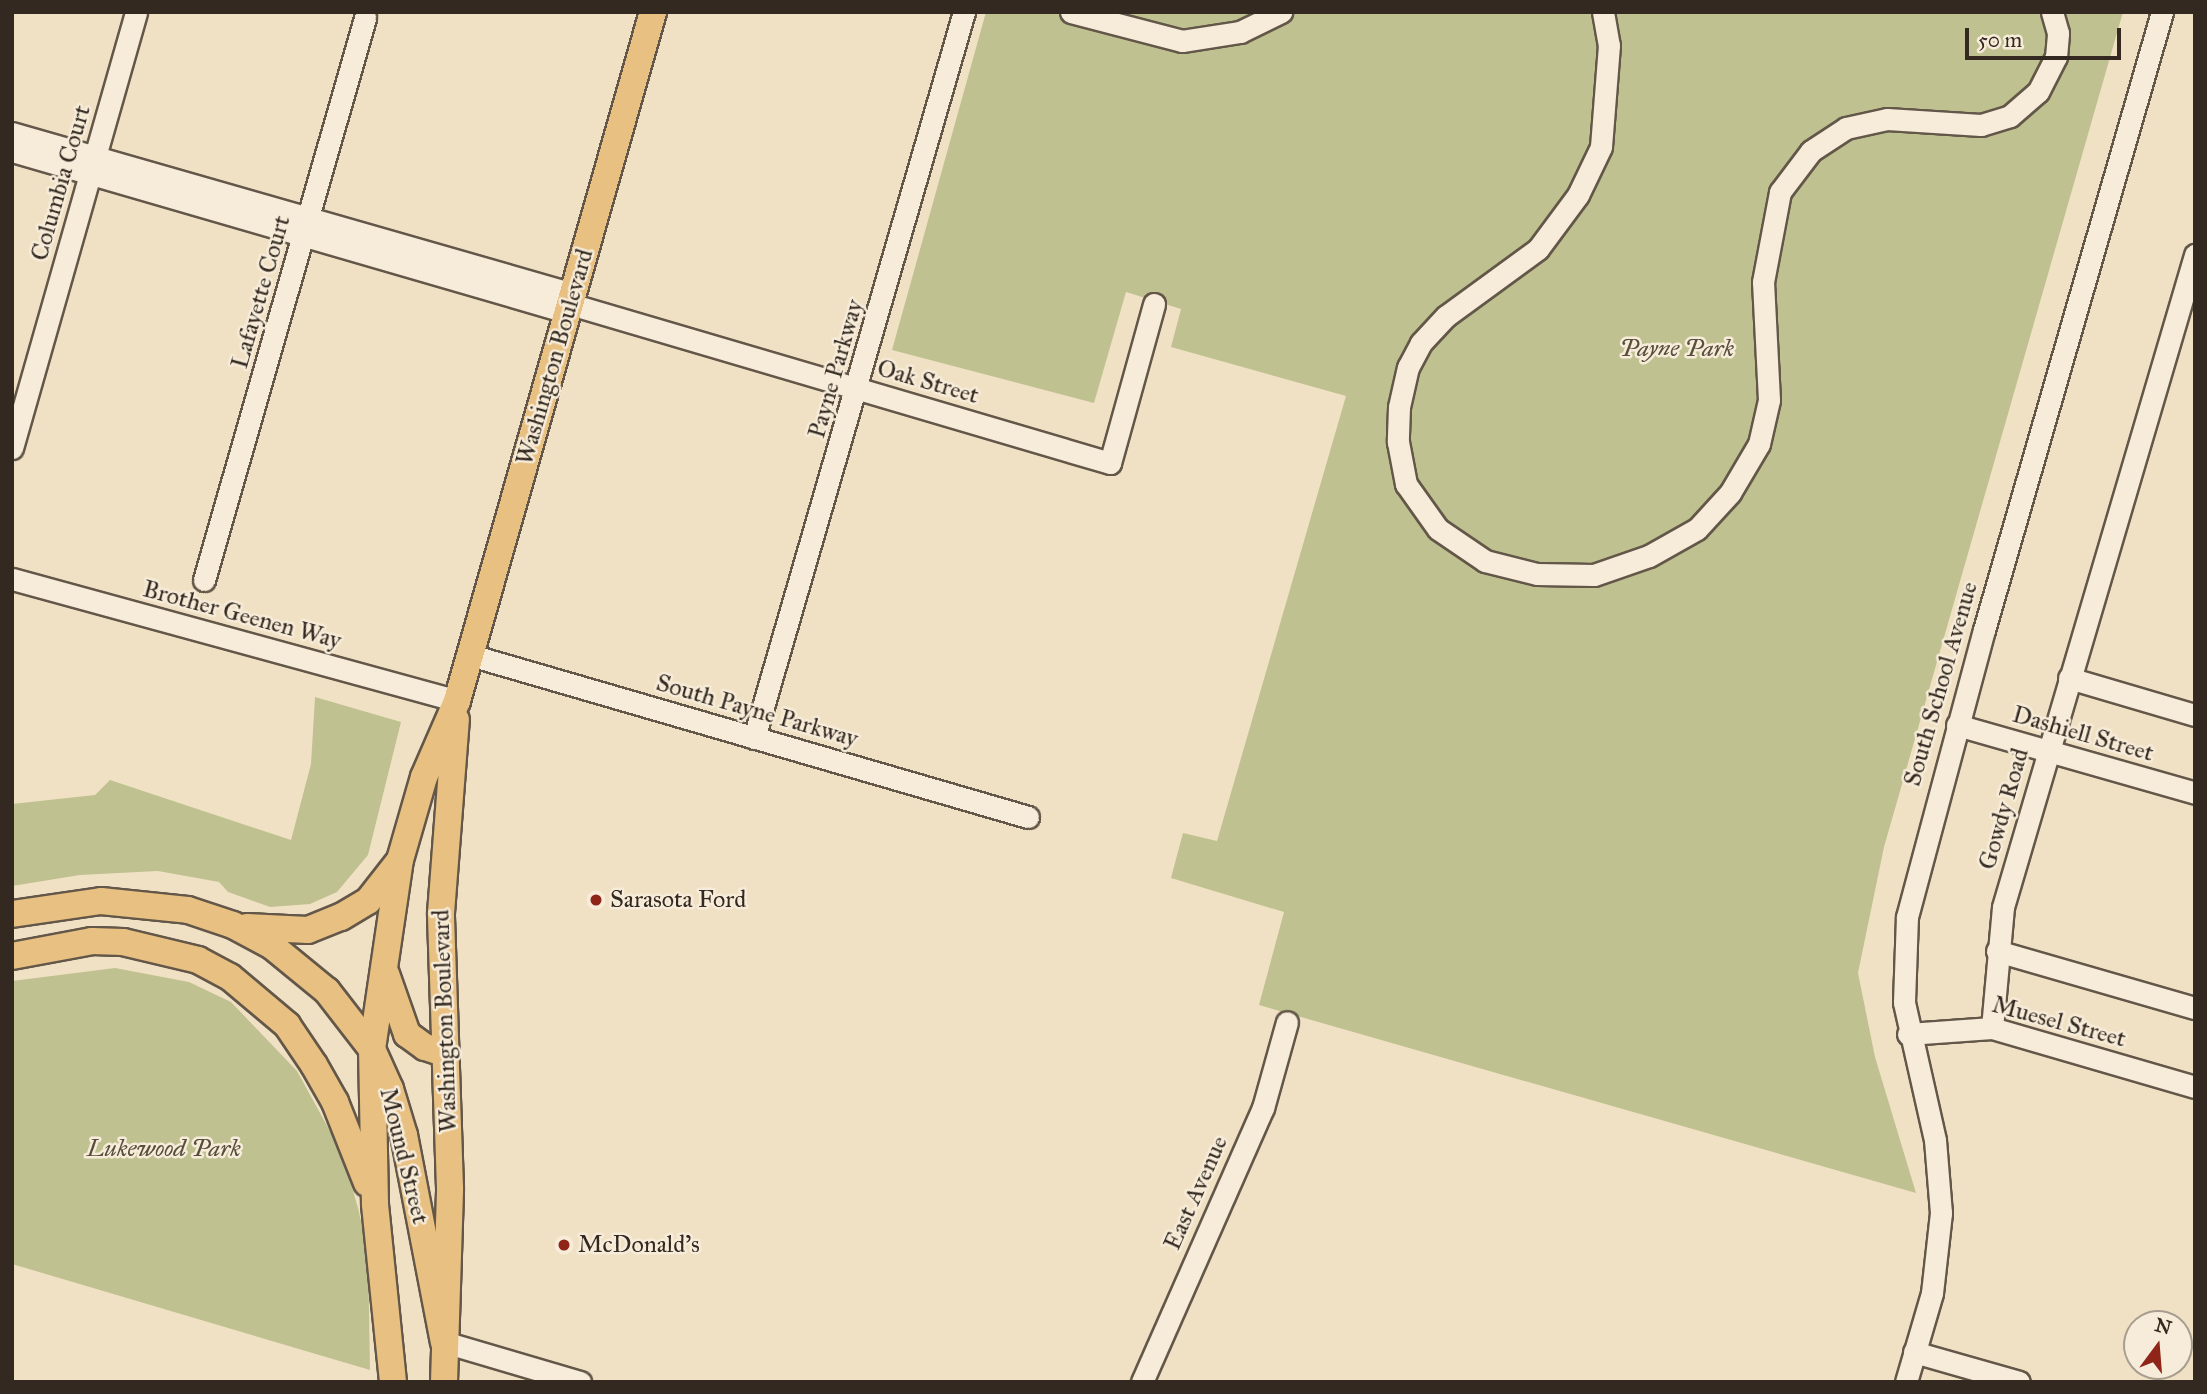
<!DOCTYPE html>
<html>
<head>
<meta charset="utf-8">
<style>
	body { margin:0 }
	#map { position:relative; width:2207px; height:1394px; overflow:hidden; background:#f1e1c4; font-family:"IM FELL Great Primer",serif }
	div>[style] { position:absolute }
	.green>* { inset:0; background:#c0c190 }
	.roads { filter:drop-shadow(2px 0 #635749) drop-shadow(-2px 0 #635749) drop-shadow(0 2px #635749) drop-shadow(0 -2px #635749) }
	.minor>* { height:21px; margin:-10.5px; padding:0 10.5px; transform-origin:10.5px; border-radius:10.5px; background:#f6ecd9 }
	.major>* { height:26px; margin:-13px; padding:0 13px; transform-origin:13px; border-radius:13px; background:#e8c082 }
	.dots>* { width:19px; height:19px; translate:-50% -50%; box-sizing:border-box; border:4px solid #f6ecd9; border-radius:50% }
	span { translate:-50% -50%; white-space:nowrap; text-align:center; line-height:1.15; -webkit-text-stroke:5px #f6ecd9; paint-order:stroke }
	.street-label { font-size:24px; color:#342920 }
	.park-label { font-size:24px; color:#574f3c; font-style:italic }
	.poi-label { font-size:24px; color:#342920 }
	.left { translate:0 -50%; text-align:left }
	.frame { position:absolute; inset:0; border:14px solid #342920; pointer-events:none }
	.north { position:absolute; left:2123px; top:1310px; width:70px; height:70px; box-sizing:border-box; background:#f6ecd9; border:2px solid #a89e8f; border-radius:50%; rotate:16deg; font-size:19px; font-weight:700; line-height:28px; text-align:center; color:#342920 }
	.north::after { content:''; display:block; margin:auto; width:24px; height:32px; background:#8f2418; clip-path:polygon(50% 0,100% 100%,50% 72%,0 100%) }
	.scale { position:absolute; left:1965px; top:28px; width:156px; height:32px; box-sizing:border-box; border:4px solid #342920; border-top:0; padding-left:9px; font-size:21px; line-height:24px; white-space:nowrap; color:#342920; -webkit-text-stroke:5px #f6ecd9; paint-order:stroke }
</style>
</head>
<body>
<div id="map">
	<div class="green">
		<div style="clip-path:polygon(986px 12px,2123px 12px,1884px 847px,1858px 973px,1875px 1057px,1916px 1193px,1259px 1005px,1284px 912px,1171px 878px,1183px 833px,1217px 841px,1346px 396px,1171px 347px,1181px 309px,1126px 292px,1094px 403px,892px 350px)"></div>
		<div style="clip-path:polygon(315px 697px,401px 722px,368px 855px,337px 892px,310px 904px,270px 907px,228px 892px,219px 882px,158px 871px,80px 875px,12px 886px,12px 804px,95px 795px,110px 780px,291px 840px,311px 764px)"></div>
		<div style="clip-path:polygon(115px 968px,189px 982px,231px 1002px,297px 1071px,342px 1153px,358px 1208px,368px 1253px,370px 1370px,12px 1264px,12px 981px)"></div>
	</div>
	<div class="roads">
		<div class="minor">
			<div style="left:1071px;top:12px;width:115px;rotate:14.6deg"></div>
			<div style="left:1182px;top:41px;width:59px;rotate:-8.8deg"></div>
			<div style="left:1240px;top:32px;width:46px;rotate:-26deg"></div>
			<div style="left:1603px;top:12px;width:34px;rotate:80deg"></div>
			<div style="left:1609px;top:45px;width:102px;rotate:94.5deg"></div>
			<div style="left:1601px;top:147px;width:53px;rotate:115.6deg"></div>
			<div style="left:1578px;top:195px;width:67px;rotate:126.5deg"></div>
			<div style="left:1538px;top:249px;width:114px;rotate:143.9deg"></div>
			<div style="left:1446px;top:316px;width:37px;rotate:133deg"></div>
			<div style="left:1421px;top:343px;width:27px;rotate:118deg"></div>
			<div style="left:1408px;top:367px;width:41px;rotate:102.7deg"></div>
			<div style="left:1399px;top:407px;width:35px;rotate:92deg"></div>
			<div style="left:1398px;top:442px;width:43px;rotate:79.2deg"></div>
			<div style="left:1406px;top:484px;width:55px;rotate:54.6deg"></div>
			<div style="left:1438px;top:529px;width:57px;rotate:34.2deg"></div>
			<div style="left:1485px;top:561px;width:54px;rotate:14deg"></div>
			<div style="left:1537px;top:574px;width:57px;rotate:1deg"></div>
			<div style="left:1594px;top:575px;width:58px;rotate:-19.1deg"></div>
			<div style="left:1649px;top:556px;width:55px;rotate:-29.4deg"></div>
			<div style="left:1697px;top:529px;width:49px;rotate:-47.5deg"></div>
			<div style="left:1730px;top:493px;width:57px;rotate:-59.4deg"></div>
			<div style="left:1759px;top:444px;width:45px;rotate:-77.2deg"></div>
			<div style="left:1769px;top:400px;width:118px;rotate:-92.9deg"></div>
			<div style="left:1763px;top:282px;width:92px;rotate:-79.3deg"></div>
			<div style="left:1780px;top:192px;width:51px;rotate:-52.9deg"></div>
			<div style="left:1811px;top:151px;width:42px;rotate:-33.3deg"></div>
			<div style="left:1846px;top:128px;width:42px;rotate:-12.4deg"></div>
			<div style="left:1887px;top:119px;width:94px;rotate:3.7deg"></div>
			<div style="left:1981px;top:125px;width:30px;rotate:-17deg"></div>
			<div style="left:2010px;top:116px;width:37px;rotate:-41deg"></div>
			<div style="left:2038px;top:92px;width:39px;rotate:-63deg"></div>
			<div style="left:2056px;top:57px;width:24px;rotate:-85deg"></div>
			<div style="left:2058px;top:33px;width:22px;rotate:-106deg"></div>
			<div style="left:12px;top:133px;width:584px;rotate:16.01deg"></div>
			<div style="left:12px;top:151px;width:578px;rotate:16.18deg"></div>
			<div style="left:570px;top:304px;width:563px;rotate:16.41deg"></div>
			<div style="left:1110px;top:463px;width:165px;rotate:-74.5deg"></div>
			<div style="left:12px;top:448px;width:453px;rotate:-74.1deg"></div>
			<div style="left:12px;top:579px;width:461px;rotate:15.3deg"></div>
			<div style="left:204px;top:580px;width:585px;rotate:-74.01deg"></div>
			<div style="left:470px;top:655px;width:581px;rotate:16.19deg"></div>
			<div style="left:2069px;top:678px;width:131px;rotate:16.4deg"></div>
			<div style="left:1957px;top:725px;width:248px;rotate:15.9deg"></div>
			<div style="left:754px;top:738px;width:756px;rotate:-73.87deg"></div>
			<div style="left:1997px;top:951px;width:206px;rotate:16.1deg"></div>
			<div style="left:1992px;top:1028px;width:121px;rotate:-84.8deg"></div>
			<div style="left:2003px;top:907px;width:680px;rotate:-73.59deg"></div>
			<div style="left:1908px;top:1034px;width:84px;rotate:-4.1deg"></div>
			<div style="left:1992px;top:1028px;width:211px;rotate:16.2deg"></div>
			<div style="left:444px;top:1342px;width:142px;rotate:16.4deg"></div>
			<div style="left:1914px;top:1352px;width:109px;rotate:15.9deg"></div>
			<div style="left:1142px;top:1382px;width:300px;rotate:-66.2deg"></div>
			<div style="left:1263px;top:1108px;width:89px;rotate:-74.4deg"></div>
			<div style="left:1906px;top:1382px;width:93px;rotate:-73.7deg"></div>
			<div style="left:1932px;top:1293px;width:81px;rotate:-83.6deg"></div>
			<div style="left:1941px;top:1213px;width:73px;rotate:-94.7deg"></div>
			<div style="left:1935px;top:1140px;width:141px;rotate:-102.7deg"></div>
			<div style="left:1904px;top:1002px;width:85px;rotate:-88deg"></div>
			<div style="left:1907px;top:917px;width:297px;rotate:-75deg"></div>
			<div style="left:1984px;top:630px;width:643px;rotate:-73.93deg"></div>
		</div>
		<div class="major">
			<div style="left:12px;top:914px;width:90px;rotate:-8.3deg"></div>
			<div style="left:101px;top:901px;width:87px;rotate:5.9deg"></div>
			<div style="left:188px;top:910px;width:47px;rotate:18.4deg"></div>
			<div style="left:233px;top:925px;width:44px;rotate:28.3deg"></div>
			<div style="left:272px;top:946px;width:71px;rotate:39.3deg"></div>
			<div style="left:327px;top:991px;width:73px;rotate:52.2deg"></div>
			<div style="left:372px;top:1049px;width:44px;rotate:65.8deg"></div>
			<div style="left:390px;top:1089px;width:48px;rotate:73.1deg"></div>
			<div style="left:404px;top:1135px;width:211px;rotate:79.1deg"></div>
			<div style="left:247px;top:927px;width:61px;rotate:2.8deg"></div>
			<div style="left:308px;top:930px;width:35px;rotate:-22deg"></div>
			<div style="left:341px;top:917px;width:31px;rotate:-31deg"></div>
			<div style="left:368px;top:901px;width:47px;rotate:-51.9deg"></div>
			<div style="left:12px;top:956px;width:81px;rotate:-10.6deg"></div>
			<div style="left:92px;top:941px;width:31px;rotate:2deg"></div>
			<div style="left:123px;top:942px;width:77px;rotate:13.5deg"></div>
			<div style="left:198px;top:960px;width:36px;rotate:28deg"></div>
			<div style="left:230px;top:977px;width:75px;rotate:40.1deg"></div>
			<div style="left:287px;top:1025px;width:48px;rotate:56deg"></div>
			<div style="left:314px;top:1065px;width:43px;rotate:60.4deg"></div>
			<div style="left:335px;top:1102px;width:87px;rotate:68.4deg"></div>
			<div style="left:386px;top:974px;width:64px;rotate:70.7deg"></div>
			<div style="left:407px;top:1034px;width:22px;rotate:36deg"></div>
			<div style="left:425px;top:1047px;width:20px;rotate:18deg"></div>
			<div style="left:393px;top:1382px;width:179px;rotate:-95.8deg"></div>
			<div style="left:375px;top:1204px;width:155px;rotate:-91.1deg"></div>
			<div style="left:372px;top:1049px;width:191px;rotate:-81.6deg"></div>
			<div style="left:400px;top:860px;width:86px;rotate:-73.9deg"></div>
			<div style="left:424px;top:777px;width:83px;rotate:-66.5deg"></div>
			<div style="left:457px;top:701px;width:716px;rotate:-74.12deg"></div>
			<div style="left:444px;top:1382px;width:194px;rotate:-88.2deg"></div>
			<div style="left:450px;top:1188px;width:275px;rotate:-91.9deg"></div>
			<div style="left:441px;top:913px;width:194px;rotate:-85.6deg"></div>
		</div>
	</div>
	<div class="dots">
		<div style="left:596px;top:900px;background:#8f2418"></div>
		<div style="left:564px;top:1245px;background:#8f2418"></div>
	</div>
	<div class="street-label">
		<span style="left:61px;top:183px;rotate:-74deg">Columbia Court</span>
		<span style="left:261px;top:292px;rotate:-74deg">Lafayette Court</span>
		<span style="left:555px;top:357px;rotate:-74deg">Washington Boulevard</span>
		<span style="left:836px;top:369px;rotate:-74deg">Payne Parkway</span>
		<span style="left:928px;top:382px;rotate:16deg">Oak Street</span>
		<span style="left:242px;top:615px;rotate:15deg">Brother Geenen Way</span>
		<span style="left:1941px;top:684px;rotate:-74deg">South School Avenue</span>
		<span style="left:757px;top:711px;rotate:16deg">South Payne Parkway</span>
		<span style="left:2083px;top:734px;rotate:16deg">Dashiell Street</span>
		<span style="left:2004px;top:809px;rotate:-74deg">Gowdy Road</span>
		<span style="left:445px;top:1021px;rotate:-92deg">Washington Boulevard</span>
		<span style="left:2059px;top:1022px;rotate:15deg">Muesel Street</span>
		<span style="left:404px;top:1156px;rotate:76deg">Mound Street</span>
		<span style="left:1196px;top:1193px;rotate:-66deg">East Avenue</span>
	</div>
	<div class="park-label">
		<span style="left:1677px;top:349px">Payne Park</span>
		<span style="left:164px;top:1149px">Lukewood Park</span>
	</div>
	<div class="poi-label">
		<span class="left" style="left:610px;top:900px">Sarasota Ford</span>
		<span class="left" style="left:578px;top:1245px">McDonald's</span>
	</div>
	<div class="frame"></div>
	<div class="north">N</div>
	<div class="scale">50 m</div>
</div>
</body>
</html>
